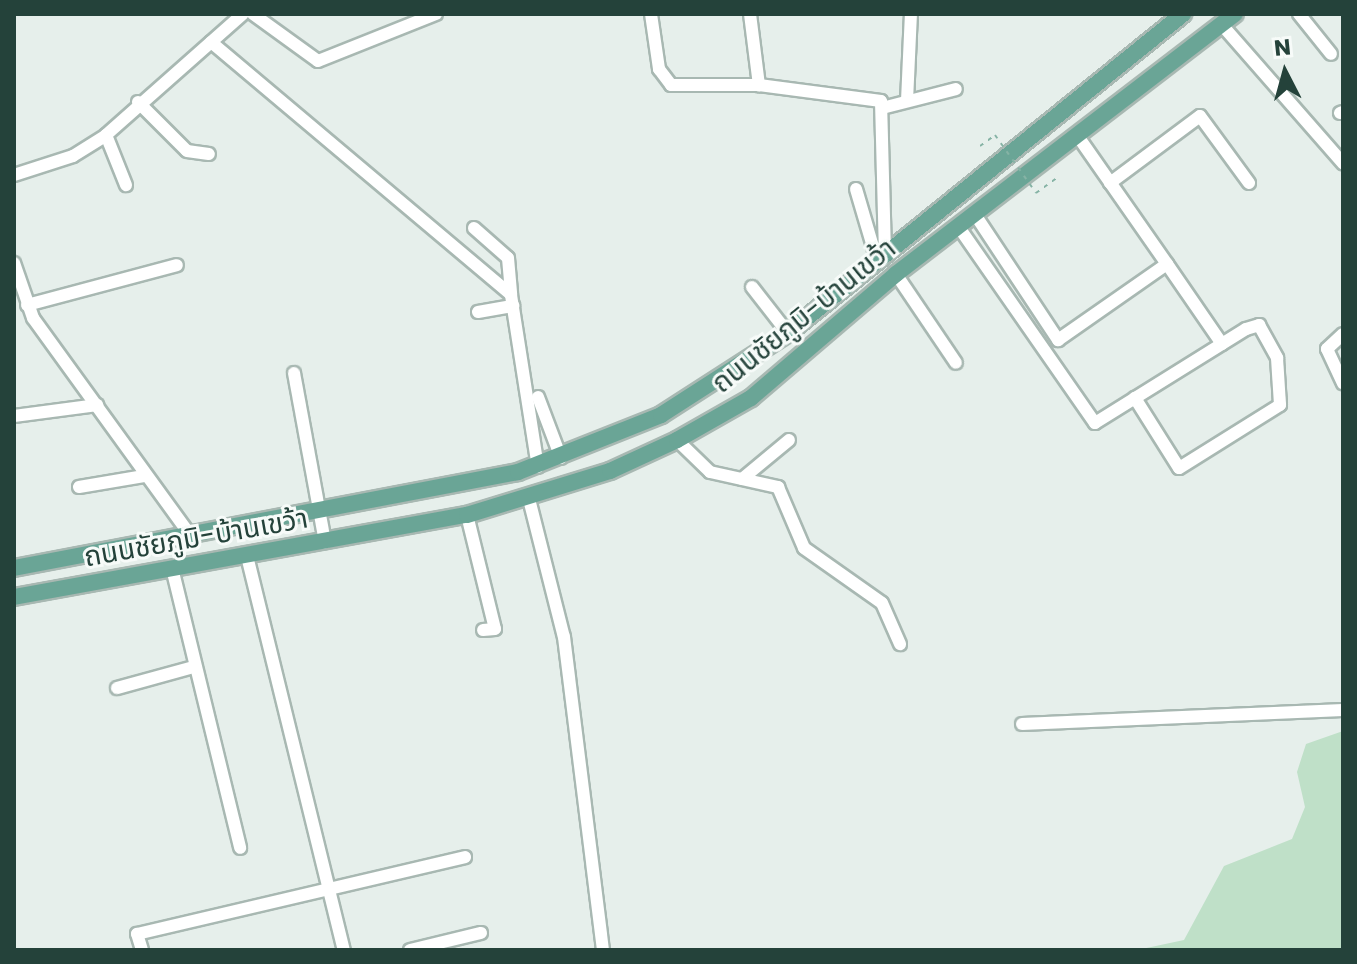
<!DOCTYPE html>
<html>
<head>
<meta charset="utf-8">
<style>
	body { margin:0 }
	#map { position:relative; width:1357px; height:964px; overflow:hidden; background:#e6efeb; font-family:Poppins,"Noto Sans Thai",sans-serif }
	div>[style] { position:absolute }
	.green>* { inset:0; background:#bfe0c8 }
	.path>* { height:2px; margin-top:-1px; transform-origin:0; background:repeating-linear-gradient(90deg,#86b3a5 0 4px,transparent 0 10px) }
	.roads { filter:drop-shadow(2px 0 #a8b8b2) drop-shadow(-2px 0 #a8b8b2) drop-shadow(0 2px #a8b8b2) drop-shadow(0 -2px #a8b8b2) }
	.minor>* { height:12px; margin:-6px; padding:0 6px; transform-origin:6px; border-radius:6px; background:#fff }
	.major>* { height:16px; margin:-8px; padding:0 8px; transform-origin:8px; border-radius:8px; background:#6aa596 }
	.path-bridge>* { height:2px; margin-top:-1px; transform-origin:0; background:repeating-linear-gradient(90deg,#86b3a5 0 4px,transparent 0 10px) }
	span { translate:-50% -50%; white-space:nowrap; text-align:center; line-height:1.15; -webkit-text-stroke:6px #f7fbf9; paint-order:stroke }
	.street-label { font-size:28px; color:#24423a }
	.frame { position:absolute; inset:0; border:16px solid #24423a; pointer-events:none }
	.north { position:absolute; left:1245px; top:32px; width:80px; height:80px; -webkit-text-stroke:6px #f7fbf9; paint-order:stroke; rotate:354deg; font-size:22px; font-weight:700; line-height:32px; text-align:center; color:#24423a }
	.north::after { content:''; display:block; margin:auto; width:28px; height:36px; background:#24423a; clip-path:polygon(50% 0,100% 100%,50% 72%,0 100%) }
</style>
</head>
<body>
<div id="map">
	<div class="green">
		<div style="clip-path:polygon(1343px 731px,1343px 950px,1137px 950px,1184px 940px,1224px 866px,1292px 839px,1305px 807px,1297px 772px,1306px 744px)"></div>
	</div>
	<div class="path">
		<div style="left:980px;top:146px;width:19px;rotate:-36deg"></div>
		<div style="left:1036px;top:193px;width:26px;rotate:-36deg"></div>
	</div>
	<div class="roads">
		<div class="minor">
			<div style="left:253px;top:14px;width:80px;rotate:35.9deg"></div>
			<div style="left:318px;top:61px;width:127px;rotate:-21.7deg"></div>
			<div style="left:651px;top:14px;width:56px;rotate:81.7deg"></div>
			<div style="left:659px;top:69px;width:20px;rotate:53deg"></div>
			<div style="left:671px;top:85px;width:88px"></div>
			<div style="left:759px;top:85px;width:123px;rotate:7.5deg"></div>
			<div style="left:881px;top:101px;width:149px;rotate:88.5deg"></div>
			<div style="left:750px;top:14px;width:72px;rotate:82.8deg"></div>
			<div style="left:1299px;top:14px;width:51px;rotate:51.3deg"></div>
			<div style="left:1222px;top:25px;width:184px;rotate:48.8deg"></div>
			<div style="left:211px;top:42px;width:392px;rotate:40.1deg"></div>
			<div style="left:511px;top:295px;width:174px;rotate:81.1deg"></div>
			<div style="left:907px;top:101px;width:87px;rotate:-87.4deg"></div>
			<div style="left:138px;top:102px;width:69px;rotate:45deg"></div>
			<div style="left:187px;top:151px;width:22px;rotate:8deg"></div>
			<div style="left:886px;top:107px;width:72px;rotate:-14.4deg"></div>
			<div style="left:1340px;top:113px;width:3px;rotate:-18deg"></div>
			<div style="left:106px;top:135px;width:54px;rotate:68.2deg"></div>
			<div style="left:14px;top:175px;width:62px;rotate:-17.9deg"></div>
			<div style="left:73px;top:156px;width:39px;rotate:-32deg"></div>
			<div style="left:106px;top:135px;width:183px;rotate:-41.5deg"></div>
			<div style="left:1110px;top:183px;width:112px;rotate:-36.7deg"></div>
			<div style="left:1200px;top:116px;width:83px;rotate:53.8deg"></div>
			<div style="left:856px;top:189px;width:71px;rotate:73.6deg"></div>
			<div style="left:976px;top:216px;width:149px;rotate:56.5deg"></div>
			<div style="left:1058px;top:340px;width:133px;rotate:-34.9deg"></div>
			<div style="left:1167px;top:264px;width:157px;rotate:-124.9deg"></div>
			<div style="left:958px;top:226px;width:240px;rotate:55.2deg"></div>
			<div style="left:1095px;top:423px;width:178px;rotate:-31.9deg"></div>
			<div style="left:1246px;top:329px;width:14px;rotate:-17deg"></div>
			<div style="left:1259px;top:325px;width:38px;rotate:61deg"></div>
			<div style="left:1277px;top:358px;width:47px;rotate:86.3deg"></div>
			<div style="left:1280px;top:405px;width:119px;rotate:148deg"></div>
			<div style="left:1179px;top:468px;width:83px;rotate:-122.2deg"></div>
			<div style="left:474px;top:228px;width:45px;rotate:41.4deg"></div>
			<div style="left:508px;top:258px;width:37px;rotate:85deg"></div>
			<div style="left:14px;top:263px;width:58px;rotate:70.9deg"></div>
			<div style="left:33px;top:318px;width:273px;rotate:54.1deg"></div>
			<div style="left:1167px;top:264px;width:97px;rotate:55.5deg"></div>
			<div style="left:896px;top:274px;width:107px;rotate:56deg"></div>
			<div style="left:752px;top:287px;width:58px;rotate:52deg"></div>
			<div style="left:27px;top:305px;width:155px;rotate:-14.9deg"></div>
			<div style="left:478px;top:312px;width:36px;rotate:-10deg"></div>
			<div style="left:1343px;top:334px;width:22px;rotate:137deg"></div>
			<div style="left:1327px;top:349px;width:38px;rotate:65deg"></div>
			<div style="left:294px;top:373px;width:172px;rotate:79.6deg"></div>
			<div style="left:538px;top:397px;width:65px;rotate:69.3deg"></div>
			<div style="left:14px;top:416px;width:84px;rotate:-7.5deg"></div>
			<div style="left:677px;top:440px;width:46px;rotate:44.1deg"></div>
			<div style="left:710px;top:472px;width:70px;rotate:12.4deg"></div>
			<div style="left:778px;top:487px;width:66px;rotate:66.9deg"></div>
			<div style="left:804px;top:548px;width:95px;rotate:35.2deg"></div>
			<div style="left:882px;top:603px;width:45px;rotate:66.3deg"></div>
			<div style="left:742px;top:479px;width:61px;rotate:-39.7deg"></div>
			<div style="left:79px;top:487px;width:66px;rotate:-9.6deg"></div>
			<div style="left:529px;top:499px;width:142px;rotate:75.8deg"></div>
			<div style="left:564px;top:637px;width:315px;rotate:82.9deg"></div>
			<div style="left:467px;top:515px;width:117px;rotate:76.2deg"></div>
			<div style="left:495px;top:629px;width:12px;rotate:175deg"></div>
			<div style="left:247px;top:556px;width:406px;rotate:76.2deg"></div>
			<div style="left:172px;top:568px;width:288px;rotate:76.3deg"></div>
			<div style="left:117px;top:688px;width:79px;rotate:-15.4deg"></div>
			<div style="left:1022px;top:724px;width:321px;rotate:-2.5deg"></div>
			<div style="left:142px;top:950px;width:17px;rotate:-107deg"></div>
			<div style="left:137px;top:934px;width:337px;rotate:-13.2deg"></div>
			<div style="left:410px;top:950px;width:73px;rotate:-13.5deg"></div>
		</div>
		<div class="major">
			<div style="left:14px;top:568px;width:513px;rotate:-10.78deg"></div>
			<div style="left:518px;top:472px;width:154px;rotate:-21.7deg"></div>
			<div style="left:661px;top:415px;width:151px;rotate:-32.8deg"></div>
			<div style="left:788px;top:333px;width:508px;rotate:-38.92deg"></div>
			<div style="left:14px;top:597px;width:460px;rotate:-10.3deg"></div>
			<div style="left:467px;top:515px;width:150px;rotate:-17.1deg"></div>
			<div style="left:610px;top:471px;width:74px;rotate:-24.8deg"></div>
			<div style="left:677px;top:440px;width:85px;rotate:-29.6deg"></div>
			<div style="left:751px;top:398px;width:191px;rotate:-40.5deg"></div>
			<div style="left:896px;top:274px;width:427px;rotate:-37.5deg"></div>
		</div>
	</div>
	<div class="path-bridge">
		<div style="left:995px;top:135px;width:71px;rotate:54.7deg"></div>
	</div>
	<div class="street-label">
		<span style="left:804px;top:316px;rotate:-39deg">ถนนชัยภูมิ-บ้านเขว้า</span>
		<span style="left:196px;top:538px;rotate:-10deg">ถนนชัยภูมิ-บ้านเขว้า</span>
	</div>
	<div class="frame"></div>
	<div class="north">N</div>
</div>
</body>
</html>
